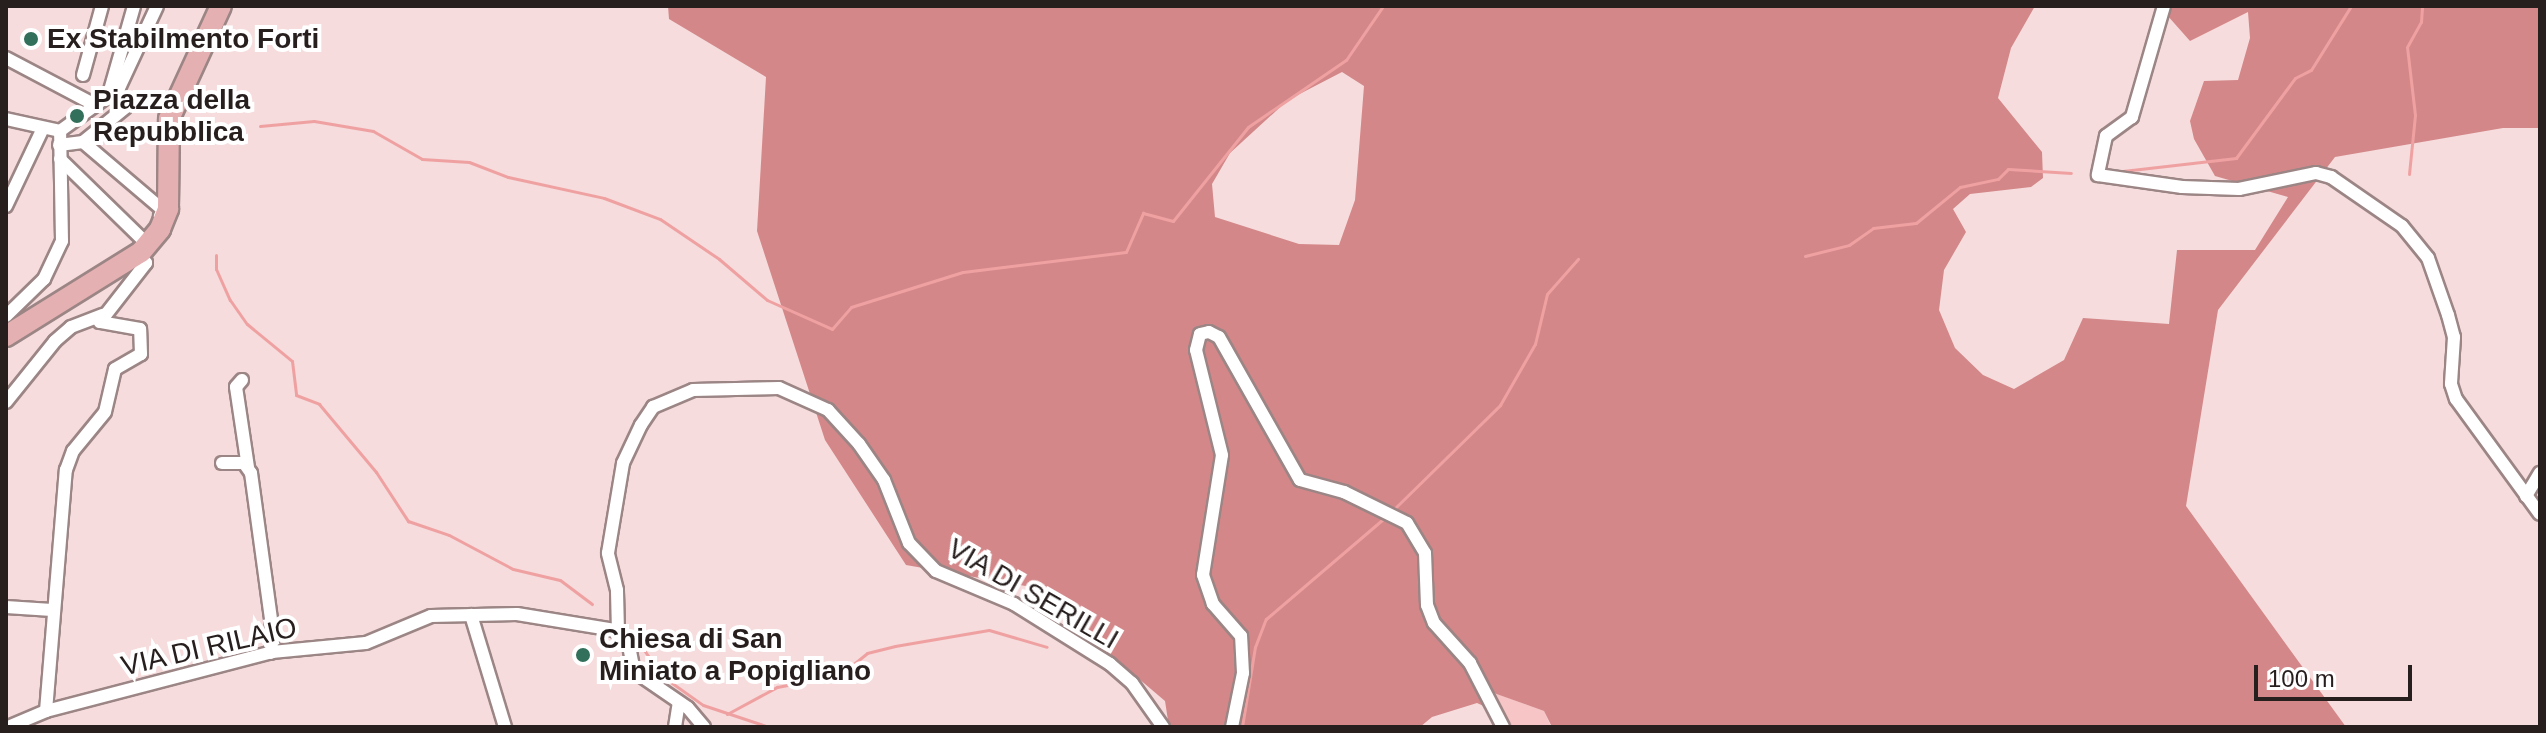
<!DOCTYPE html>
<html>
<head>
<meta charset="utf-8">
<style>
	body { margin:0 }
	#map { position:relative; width:2546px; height:733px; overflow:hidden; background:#f6dcdc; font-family:Helvetica,sans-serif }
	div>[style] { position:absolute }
	.green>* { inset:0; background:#f7c5c5 }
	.forest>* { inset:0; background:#d38789 }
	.stream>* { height:3px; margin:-1.5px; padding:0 1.5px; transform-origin:1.5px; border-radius:1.5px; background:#efa1a2 }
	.roads { filter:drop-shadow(2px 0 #9c8585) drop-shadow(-2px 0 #9c8585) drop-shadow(0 2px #9c8585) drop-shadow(0 -2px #9c8585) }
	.street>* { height:12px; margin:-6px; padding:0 6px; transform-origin:6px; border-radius:6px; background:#fff }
	.primary>* { height:20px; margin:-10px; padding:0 10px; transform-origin:10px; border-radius:10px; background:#e5b0b2 }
	.dots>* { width:22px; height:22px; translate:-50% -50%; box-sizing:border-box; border:4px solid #fff; border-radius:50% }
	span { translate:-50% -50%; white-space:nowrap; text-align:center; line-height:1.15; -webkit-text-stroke:8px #fff; paint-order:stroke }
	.poi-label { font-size:28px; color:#271e1e; font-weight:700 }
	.left { translate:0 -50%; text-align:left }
	.street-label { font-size:28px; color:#271e1e }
	.frame { position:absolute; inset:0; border:8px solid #271e1e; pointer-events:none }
	.scale { position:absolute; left:2254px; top:665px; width:158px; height:36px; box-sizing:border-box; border:4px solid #271e1e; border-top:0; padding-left:10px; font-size:24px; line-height:28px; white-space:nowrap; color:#271e1e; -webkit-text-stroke:6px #fff; paint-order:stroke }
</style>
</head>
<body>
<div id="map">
	<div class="green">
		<div style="clip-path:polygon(1489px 691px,1544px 711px,1551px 727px,1507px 727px)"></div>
	</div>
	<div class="forest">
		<div style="clip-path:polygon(evenodd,668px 6px,2035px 6px,2011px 48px,1998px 98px,2042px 152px,2043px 178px,2031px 187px,1970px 194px,1953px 209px,1966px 232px,1944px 270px,1939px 310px,1955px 348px,1983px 375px,2014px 389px,2064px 360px,2083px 318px,2169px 324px,2177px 250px,2255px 250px,2288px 197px,2215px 176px,2194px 139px,2190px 121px,2204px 81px,2238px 80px,2250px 38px,2248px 12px,2190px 41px,2159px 6px,2540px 6px,2540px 128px,2503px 128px,2335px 157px,2218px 310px,2186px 506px,2346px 727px,1552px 727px,1544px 711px,1491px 692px,1488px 708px,1477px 703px,1432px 717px,1420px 727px,1169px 727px,1165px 701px,1031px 587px,906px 565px,825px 440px,757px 231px,766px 77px,669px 19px,668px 6px,1342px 72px,1364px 86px,1355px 200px,1339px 245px,1299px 244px,1215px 217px,1212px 184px,1230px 153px,1288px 100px,1342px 72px)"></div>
	</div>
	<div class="stream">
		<div style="left:260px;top:126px;width:54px;rotate:-5.3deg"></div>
		<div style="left:314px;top:121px;width:60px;rotate:9.6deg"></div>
		<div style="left:373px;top:131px;width:56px;rotate:29.7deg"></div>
		<div style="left:422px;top:159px;width:47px;rotate:3.7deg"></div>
		<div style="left:469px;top:162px;width:42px;rotate:21deg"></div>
		<div style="left:508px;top:177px;width:98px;rotate:12.3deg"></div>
		<div style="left:604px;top:198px;width:60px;rotate:20.6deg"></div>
		<div style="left:660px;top:219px;width:71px;rotate:34.1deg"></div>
		<div style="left:719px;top:259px;width:63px;rotate:40.5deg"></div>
		<div style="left:767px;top:300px;width:71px;rotate:24deg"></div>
		<div style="left:832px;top:329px;width:29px;rotate:-49deg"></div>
		<div style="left:851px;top:307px;width:117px;rotate:-17.4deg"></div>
		<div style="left:963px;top:272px;width:164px;rotate:-7deg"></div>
		<div style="left:1126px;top:252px;width:43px;rotate:-66.4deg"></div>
		<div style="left:1143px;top:213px;width:31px;rotate:15deg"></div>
		<div style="left:1173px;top:221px;width:120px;rotate:-51.4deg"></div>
		<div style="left:1248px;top:127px;width:119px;rotate:-34.4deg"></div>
		<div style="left:1346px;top:60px;width:65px;rotate:-55.6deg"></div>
		<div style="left:2114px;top:172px;width:123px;rotate:-6.5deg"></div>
		<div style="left:2236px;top:158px;width:99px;rotate:-53.6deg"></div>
		<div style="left:2295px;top:78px;width:18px;rotate:-27deg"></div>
		<div style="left:2311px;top:70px;width:75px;rotate:-58deg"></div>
		<div style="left:2409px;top:174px;width:59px;rotate:-84.2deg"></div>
		<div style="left:2415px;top:115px;width:68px;rotate:-96.7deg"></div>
		<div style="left:2407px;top:47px;width:29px;rotate:-61deg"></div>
		<div style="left:2421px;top:22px;width:16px;rotate:-86deg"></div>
		<div style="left:216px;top:255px;width:14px;rotate:90deg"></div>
		<div style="left:216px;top:269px;width:34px;rotate:66deg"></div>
		<div style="left:230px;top:300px;width:29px;rotate:55deg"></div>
		<div style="left:247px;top:324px;width:58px;rotate:39.4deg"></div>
		<div style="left:292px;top:361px;width:34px;rotate:83deg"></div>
		<div style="left:296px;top:395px;width:25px;rotate:21deg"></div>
		<div style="left:319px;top:404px;width:89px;rotate:50deg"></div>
		<div style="left:376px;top:472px;width:59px;rotate:56.9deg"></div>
		<div style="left:408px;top:521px;width:43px;rotate:18.9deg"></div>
		<div style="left:449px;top:535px;width:72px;rotate:28deg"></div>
		<div style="left:513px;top:569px;width:48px;rotate:13.2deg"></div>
		<div style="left:560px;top:580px;width:40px;rotate:37deg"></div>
		<div style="left:1805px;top:256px;width:45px;rotate:-14deg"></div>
		<div style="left:1849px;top:245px;width:29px;rotate:-35deg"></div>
		<div style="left:1873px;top:228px;width:43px;rotate:-6.6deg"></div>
		<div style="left:1916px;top:223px;width:57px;rotate:-39.3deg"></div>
		<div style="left:1960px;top:187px;width:39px;rotate:-12deg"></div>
		<div style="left:1998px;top:179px;width:14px;rotate:-45deg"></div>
		<div style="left:2008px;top:169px;width:63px;rotate:3.6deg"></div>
		<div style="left:1396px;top:507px;width:146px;rotate:-44.4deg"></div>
		<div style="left:1500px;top:405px;width:70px;rotate:-60.2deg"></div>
		<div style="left:1535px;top:344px;width:51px;rotate:-76.5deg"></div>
		<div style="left:1547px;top:294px;width:47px;rotate:-48.5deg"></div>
		<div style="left:644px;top:650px;width:32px;rotate:55deg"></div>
		<div style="left:662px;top:676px;width:50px;rotate:35.3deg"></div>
		<div style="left:703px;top:705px;width:70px;rotate:18.4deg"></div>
		<div style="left:727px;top:714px;width:57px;rotate:-28.4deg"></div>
		<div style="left:777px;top:687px;width:64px;rotate:-10.8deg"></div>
		<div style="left:840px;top:675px;width:35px;rotate:-39deg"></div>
		<div style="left:867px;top:653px;width:29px;rotate:-14deg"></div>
		<div style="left:895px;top:646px;width:95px;rotate:-9.7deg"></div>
		<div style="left:989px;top:630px;width:60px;rotate:16.3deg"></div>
		<div style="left:1242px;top:727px;width:81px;rotate:-80.8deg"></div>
		<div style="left:1255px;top:647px;width:30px;rotate:-69deg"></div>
		<div style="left:1266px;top:619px;width:154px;rotate:-40.5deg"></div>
	</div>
	<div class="roads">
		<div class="street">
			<div style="left:2164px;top:6px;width:116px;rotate:106.1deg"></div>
			<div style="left:2132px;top:117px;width:32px;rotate:144deg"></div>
			<div style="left:2106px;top:136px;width:40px;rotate:102deg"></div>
			<div style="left:2098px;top:175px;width:85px;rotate:8.1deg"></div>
			<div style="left:2182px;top:187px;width:57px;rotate:2deg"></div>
			<div style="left:2239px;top:189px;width:79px;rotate:-11.7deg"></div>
			<div style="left:2316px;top:173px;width:16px;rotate:15deg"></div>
			<div style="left:2331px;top:177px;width:86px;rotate:34.6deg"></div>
			<div style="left:2402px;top:226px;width:41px;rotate:50.9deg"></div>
			<div style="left:2428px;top:258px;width:60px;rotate:70.7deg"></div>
			<div style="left:2448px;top:315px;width:23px;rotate:75deg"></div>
			<div style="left:2454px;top:337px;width:47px;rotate:93.7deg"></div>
			<div style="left:2451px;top:384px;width:16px;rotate:72deg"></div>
			<div style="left:2456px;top:399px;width:142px;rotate:53.9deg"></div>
			<div style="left:6px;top:58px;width:101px;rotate:27.8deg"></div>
			<div style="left:83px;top:75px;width:72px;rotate:-74.6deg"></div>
			<div style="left:109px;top:94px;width:91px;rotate:-74.1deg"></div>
			<div style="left:145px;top:100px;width:30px;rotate:2deg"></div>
			<div style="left:6px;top:119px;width:55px;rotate:12.5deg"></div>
			<div style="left:60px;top:131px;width:73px;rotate:-36.1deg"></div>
			<div style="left:119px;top:88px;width:90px;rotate:-65.1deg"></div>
			<div style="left:83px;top:142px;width:55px;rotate:-39.1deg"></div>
			<div style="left:59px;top:145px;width:24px;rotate:-7deg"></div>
			<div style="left:83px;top:142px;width:105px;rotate:40.4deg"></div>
			<div style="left:163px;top:210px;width:7px;rotate:117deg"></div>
			<div style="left:60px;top:159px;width:123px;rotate:44.3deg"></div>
			<div style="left:6px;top:206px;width:86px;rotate:-64.6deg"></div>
			<div style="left:6px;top:316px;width:53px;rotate:-44.2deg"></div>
			<div style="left:44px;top:279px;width:42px;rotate:-64.7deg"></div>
			<div style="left:62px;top:241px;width:110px;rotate:-91deg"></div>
			<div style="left:242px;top:380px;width:9px;rotate:131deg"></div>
			<div style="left:236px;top:387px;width:81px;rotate:81.5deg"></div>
			<div style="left:6px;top:402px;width:78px;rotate:-51.2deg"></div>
			<div style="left:55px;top:341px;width:21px;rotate:-41deg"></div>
			<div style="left:71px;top:327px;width:34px;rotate:-21deg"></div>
			<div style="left:222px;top:463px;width:22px"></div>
			<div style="left:244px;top:463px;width:12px;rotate:55deg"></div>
			<div style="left:251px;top:473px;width:162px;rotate:82.2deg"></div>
			<div style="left:273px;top:633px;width:20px;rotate:96deg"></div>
			<div style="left:2526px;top:496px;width:27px;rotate:-59deg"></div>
			<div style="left:6px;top:607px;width:46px;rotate:3.7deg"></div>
			<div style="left:471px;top:615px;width:117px;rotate:73.1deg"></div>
			<div style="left:618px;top:632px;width:42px;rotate:-91.4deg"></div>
			<div style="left:617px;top:590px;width:38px;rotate:-104deg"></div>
			<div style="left:608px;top:553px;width:91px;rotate:-80.5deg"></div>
			<div style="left:623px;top:463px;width:42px;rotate:-64.7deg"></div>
			<div style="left:641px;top:425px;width:22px;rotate:-56deg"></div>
			<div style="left:653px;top:407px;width:43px;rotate:-23deg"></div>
			<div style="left:693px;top:390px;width:86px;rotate:-1.3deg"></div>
			<div style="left:779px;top:388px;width:54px;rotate:24.2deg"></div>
			<div style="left:828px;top:410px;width:46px;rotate:47.6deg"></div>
			<div style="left:859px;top:444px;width:44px;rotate:55.2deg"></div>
			<div style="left:884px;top:480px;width:68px;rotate:68.4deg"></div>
			<div style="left:909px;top:543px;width:39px;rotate:46deg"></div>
			<div style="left:936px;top:571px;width:85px;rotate:22.9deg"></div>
			<div style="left:1014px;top:604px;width:113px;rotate:32deg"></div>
			<div style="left:1110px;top:664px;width:29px;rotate:41deg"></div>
			<div style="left:1132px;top:683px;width:54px;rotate:54.8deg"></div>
			<div style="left:46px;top:711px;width:242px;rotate:-85.3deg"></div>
			<div style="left:66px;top:470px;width:20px;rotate:-70deg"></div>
			<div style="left:73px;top:451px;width:50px;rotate:-50.6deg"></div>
			<div style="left:105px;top:412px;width:44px;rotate:-76.9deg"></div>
			<div style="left:115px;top:369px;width:30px;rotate:-30deg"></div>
			<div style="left:141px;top:354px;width:25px;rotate:-92deg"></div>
			<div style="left:140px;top:329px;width:41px;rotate:-170.1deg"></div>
			<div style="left:100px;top:322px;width:75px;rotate:-52.1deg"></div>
			<div style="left:146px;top:263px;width:13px;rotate:-141deg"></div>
			<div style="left:8px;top:727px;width:41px;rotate:-22.8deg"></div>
			<div style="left:46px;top:711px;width:234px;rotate:-14.6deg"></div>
			<div style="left:272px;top:652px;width:94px;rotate:-5.5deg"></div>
			<div style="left:366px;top:643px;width:70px;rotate:-22.6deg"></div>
			<div style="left:431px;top:616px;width:86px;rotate:-1.3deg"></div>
			<div style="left:517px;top:614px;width:99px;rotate:9.3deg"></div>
			<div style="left:615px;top:630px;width:21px;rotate:49deg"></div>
			<div style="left:629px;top:646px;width:25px;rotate:79deg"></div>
			<div style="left:634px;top:671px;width:65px;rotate:34.4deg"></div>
			<div style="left:688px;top:708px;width:25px;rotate:50deg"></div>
			<div style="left:675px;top:727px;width:25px;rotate:-81deg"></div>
			<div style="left:1232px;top:727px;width:55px;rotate:-78.5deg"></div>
			<div style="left:1243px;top:673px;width:37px;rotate:-93deg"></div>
			<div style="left:1241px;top:636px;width:43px;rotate:-131.2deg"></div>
			<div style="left:1213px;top:604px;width:31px;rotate:-109deg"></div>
			<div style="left:1203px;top:575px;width:121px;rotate:-81deg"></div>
			<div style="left:1222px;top:455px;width:108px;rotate:-103.9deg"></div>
			<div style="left:1196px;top:350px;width:16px;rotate:-76deg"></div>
			<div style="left:1200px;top:334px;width:9px;rotate:-13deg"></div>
			<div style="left:1209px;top:332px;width:11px;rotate:27deg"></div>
			<div style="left:1219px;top:337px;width:164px;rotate:60.5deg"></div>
			<div style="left:1300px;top:480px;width:46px;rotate:15.3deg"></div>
			<div style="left:1344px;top:492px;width:70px;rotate:26.2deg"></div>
			<div style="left:1407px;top:523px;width:35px;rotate:59deg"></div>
			<div style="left:1425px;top:553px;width:52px;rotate:87.8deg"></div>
			<div style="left:1427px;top:605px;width:19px;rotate:69deg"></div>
			<div style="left:1434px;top:623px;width:54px;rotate:48deg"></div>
			<div style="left:1470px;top:663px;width:72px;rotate:62.7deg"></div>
		</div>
		<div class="primary">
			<div style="left:6px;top:336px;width:159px;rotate:-31.9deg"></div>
			<div style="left:141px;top:252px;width:30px;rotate:-50deg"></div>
			<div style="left:160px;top:229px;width:22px;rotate:-68deg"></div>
			<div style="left:168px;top:209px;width:90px;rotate:-89.4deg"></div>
			<div style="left:169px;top:119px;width:124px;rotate:-65.3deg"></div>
		</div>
	</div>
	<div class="dots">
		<div style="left:31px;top:39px;background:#33705b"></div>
		<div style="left:77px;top:116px;background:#33705b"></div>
		<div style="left:583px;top:655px;background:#33705b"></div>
	</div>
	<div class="poi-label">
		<span class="left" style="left:47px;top:39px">Ex Stabilmento Forti</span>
		<span class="left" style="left:93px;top:116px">Piazza della<br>Repubblica</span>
		<span class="left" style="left:599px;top:655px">Chiesa di San<br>Miniato a Popigliano</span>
	</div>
	<div class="street-label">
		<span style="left:1033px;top:594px;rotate:30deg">VIA DI SERILLI</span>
		<span style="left:209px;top:647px;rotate:-13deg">VIA DI RILAIO</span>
	</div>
	<div class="frame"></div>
	<div class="scale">100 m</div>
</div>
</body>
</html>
